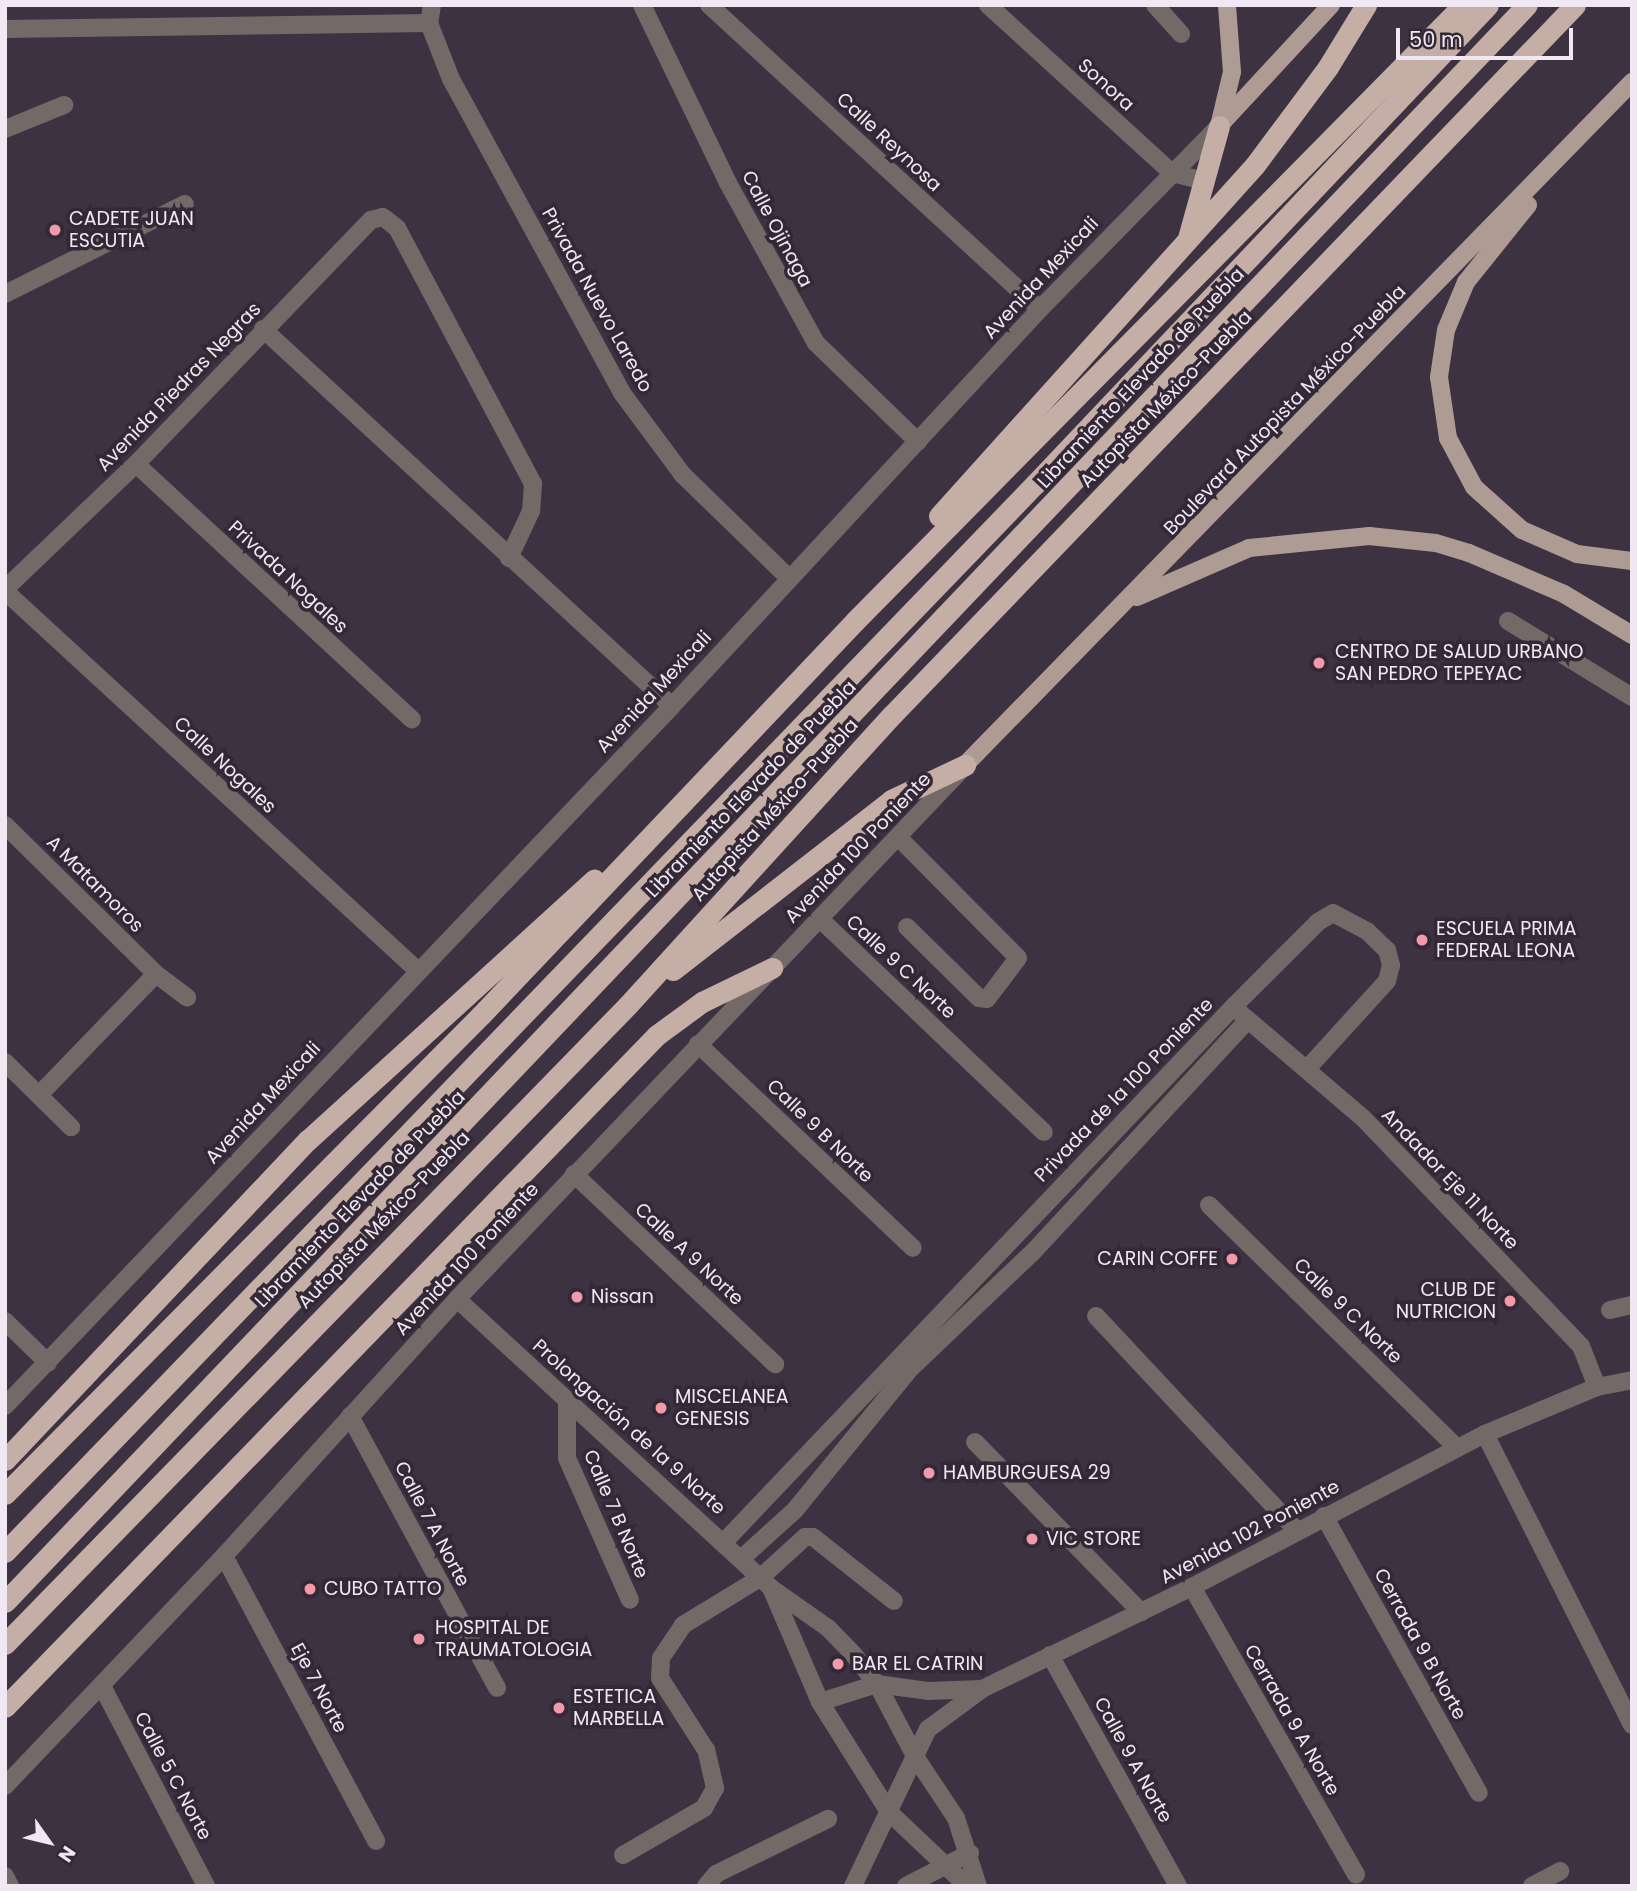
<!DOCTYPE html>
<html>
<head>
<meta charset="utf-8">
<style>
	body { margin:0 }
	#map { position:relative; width:1637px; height:1891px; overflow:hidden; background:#3d3241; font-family:Poppins,sans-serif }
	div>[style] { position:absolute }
	.minor>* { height:18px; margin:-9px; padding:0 9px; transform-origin:9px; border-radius:9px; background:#736966 }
	.major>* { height:18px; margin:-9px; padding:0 9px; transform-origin:9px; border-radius:9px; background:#ae9b93 }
	.highway>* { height:21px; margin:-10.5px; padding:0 10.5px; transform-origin:10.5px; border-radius:10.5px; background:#c5aea5 }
	.dots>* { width:19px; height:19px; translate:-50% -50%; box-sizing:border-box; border:4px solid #332836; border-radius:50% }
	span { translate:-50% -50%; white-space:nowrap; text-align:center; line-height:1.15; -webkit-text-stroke:7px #332836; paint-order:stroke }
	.street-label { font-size:19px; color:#f0e8f2 }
	.poi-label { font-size:19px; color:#f0e8f2 }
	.left { translate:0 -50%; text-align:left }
	.right { translate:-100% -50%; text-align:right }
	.frame { position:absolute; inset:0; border:7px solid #f0e8f2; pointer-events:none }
	.north { position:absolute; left:14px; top:1807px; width:70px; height:70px; -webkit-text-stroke:5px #332836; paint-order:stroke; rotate:124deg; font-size:19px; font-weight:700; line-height:28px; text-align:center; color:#f0e8f2 }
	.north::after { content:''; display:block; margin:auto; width:24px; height:32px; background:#f0e8f2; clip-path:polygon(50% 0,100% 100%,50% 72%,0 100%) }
	.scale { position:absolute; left:1396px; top:28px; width:177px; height:32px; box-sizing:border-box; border:4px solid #f0e8f2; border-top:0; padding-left:9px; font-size:21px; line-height:24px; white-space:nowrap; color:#f0e8f2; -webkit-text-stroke:5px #332836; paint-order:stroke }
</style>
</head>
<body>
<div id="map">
	<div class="minor">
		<div style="left:432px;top:5px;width:18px;rotate:99deg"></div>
		<div style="left:429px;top:23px;width:60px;rotate:68.6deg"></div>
		<div style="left:451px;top:79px;width:358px;rotate:61.4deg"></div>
		<div style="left:622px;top:393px;width:102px;rotate:53.4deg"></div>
		<div style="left:683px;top:475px;width:146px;rotate:44.2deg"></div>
		<div style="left:642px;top:5px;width:198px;rotate:64.2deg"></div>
		<div style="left:728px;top:183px;width:183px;rotate:61.2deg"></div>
		<div style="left:816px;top:343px;width:142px;rotate:44.1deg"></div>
		<div style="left:709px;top:5px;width:449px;rotate:42.6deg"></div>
		<div style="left:988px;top:5px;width:249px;rotate:42.4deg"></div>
		<div style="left:1172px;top:173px;width:32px;rotate:14deg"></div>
		<div style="left:1155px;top:5px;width:39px;rotate:48deg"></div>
		<div style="left:5px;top:29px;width:424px;rotate:-0.8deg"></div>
		<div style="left:5px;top:129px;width:64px;rotate:-22.1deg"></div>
		<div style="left:5px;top:294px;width:201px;rotate:-26.6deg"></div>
		<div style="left:263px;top:329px;width:556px;rotate:42.67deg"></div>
		<div style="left:136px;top:464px;width:376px;rotate:42.8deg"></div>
		<div style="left:5px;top:589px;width:181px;rotate:-43.7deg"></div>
		<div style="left:136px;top:464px;width:339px;rotate:-46.1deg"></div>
		<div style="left:371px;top:220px;width:12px;rotate:-14deg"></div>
		<div style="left:383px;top:217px;width:18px;rotate:38deg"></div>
		<div style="left:397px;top:228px;width:290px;rotate:62deg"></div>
		<div style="left:533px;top:484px;width:27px;rotate:94deg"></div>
		<div style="left:531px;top:511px;width:52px;rotate:115.1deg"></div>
		<div style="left:5px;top:591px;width:560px;rotate:42.61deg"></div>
		<div style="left:1508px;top:621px;width:145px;rotate:31.5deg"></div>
		<div style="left:5px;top:825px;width:212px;rotate:44.6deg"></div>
		<div style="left:156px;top:974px;width:39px;rotate:37deg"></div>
		<div style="left:898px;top:837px;width:170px;rotate:45.2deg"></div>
		<div style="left:1018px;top:958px;width:51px;rotate:127.1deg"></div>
		<div style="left:987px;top:999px;width:8px;rotate:-173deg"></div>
		<div style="left:979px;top:998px;width:101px;rotate:-135.4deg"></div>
		<div style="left:820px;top:919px;width:309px;rotate:43.6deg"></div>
		<div style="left:1240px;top:1013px;width:163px;rotate:40.5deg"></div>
		<div style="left:1364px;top:1119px;width:314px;rotate:46.3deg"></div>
		<div style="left:1581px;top:1346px;width:44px;rotate:68.7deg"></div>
		<div style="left:698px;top:1044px;width:296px;rotate:43.5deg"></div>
		<div style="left:5px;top:1062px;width:93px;rotate:44.6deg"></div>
		<div style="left:39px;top:1095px;width:168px;rotate:-46deg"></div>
		<div style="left:574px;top:1174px;width:277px;rotate:43.4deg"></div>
		<div style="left:1209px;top:1205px;width:347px;rotate:44.4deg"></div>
		<div style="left:457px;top:1299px;width:427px;rotate:42.6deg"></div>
		<div style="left:771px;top:1588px;width:70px;rotate:35.1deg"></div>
		<div style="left:828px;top:1628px;width:37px;rotate:46deg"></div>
		<div style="left:854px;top:1655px;width:37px;rotate:52deg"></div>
		<div style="left:877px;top:1684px;width:84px;rotate:62.2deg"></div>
		<div style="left:916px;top:1758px;width:72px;rotate:56.3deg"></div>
		<div style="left:956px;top:1818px;width:71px;rotate:72.1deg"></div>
		<div style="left:1610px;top:1310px;width:23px;rotate:-13deg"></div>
		<div style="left:1096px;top:1316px;width:293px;rotate:46.9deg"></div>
		<div style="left:5px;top:1321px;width:60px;rotate:44.3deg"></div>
		<div style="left:567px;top:1402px;width:56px;rotate:90deg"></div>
		<div style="left:567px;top:1458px;width:155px;rotate:66.1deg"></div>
		<div style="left:5px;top:1406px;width:967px;rotate:-46.38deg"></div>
		<div style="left:672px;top:706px;width:541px;rotate:-47.17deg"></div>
		<div style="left:1040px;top:309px;width:256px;rotate:-45.6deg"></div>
		<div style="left:350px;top:1416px;width:309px;rotate:61.6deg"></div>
		<div style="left:1485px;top:1434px;width:326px;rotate:63.2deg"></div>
		<div style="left:975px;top:1442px;width:238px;rotate:45.7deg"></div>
		<div style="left:1324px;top:1516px;width:317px;rotate:60.8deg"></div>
		<div style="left:724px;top:1542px;width:741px;rotate:-46.42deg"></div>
		<div style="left:1235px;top:1005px;width:117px;rotate:-45deg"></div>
		<div style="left:1318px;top:922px;width:17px;rotate:-31deg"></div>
		<div style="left:1333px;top:913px;width:38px;rotate:28deg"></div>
		<div style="left:1367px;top:931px;width:28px;rotate:44deg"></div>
		<div style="left:1387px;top:950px;width:16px;rotate:75deg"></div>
		<div style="left:1391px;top:965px;width:16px;rotate:104deg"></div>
		<div style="left:1387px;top:981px;width:119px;rotate:132.3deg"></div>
		<div style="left:224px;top:1556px;width:323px;rotate:61.9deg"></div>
		<div style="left:741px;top:1559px;width:73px;rotate:-42.2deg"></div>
		<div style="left:795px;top:1510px;width:183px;rotate:-50.8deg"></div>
		<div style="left:911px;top:1368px;width:168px;rotate:-43.6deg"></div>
		<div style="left:1033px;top:1252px;width:313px;rotate:-47.2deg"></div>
		<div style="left:1192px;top:1587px;width:331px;rotate:60.3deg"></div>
		<div style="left:771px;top:1588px;width:124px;rotate:66.7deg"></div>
		<div style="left:820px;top:1702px;width:130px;rotate:57.9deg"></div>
		<div style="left:889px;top:1812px;width:108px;rotate:43.5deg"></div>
		<div style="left:1050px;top:1655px;width:264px;rotate:61deg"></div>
		<div style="left:102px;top:1686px;width:225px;rotate:62.5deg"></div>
		<div style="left:820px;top:1702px;width:60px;rotate:-17.5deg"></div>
		<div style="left:877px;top:1684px;width:51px;rotate:7.8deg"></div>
		<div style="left:928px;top:1691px;width:54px;rotate:-2.1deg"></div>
		<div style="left:5px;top:1786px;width:318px;rotate:-46.4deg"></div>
		<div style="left:224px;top:1556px;width:347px;rotate:-47.8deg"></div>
		<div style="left:457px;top:1299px;width:732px;rotate:-46.38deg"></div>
		<div style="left:623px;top:1855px;width:94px;rotate:-30.1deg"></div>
		<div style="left:704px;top:1808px;width:23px;rotate:-61deg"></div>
		<div style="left:715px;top:1788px;width:39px;rotate:-103deg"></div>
		<div style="left:706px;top:1750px;width:85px;rotate:-122.6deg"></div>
		<div style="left:660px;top:1678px;width:20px;rotate:-87deg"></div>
		<div style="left:661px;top:1658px;width:40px;rotate:-56deg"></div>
		<div style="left:683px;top:1625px;width:90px;rotate:-31.4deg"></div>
		<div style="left:760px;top:1578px;width:61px;rotate:-42.3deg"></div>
		<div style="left:805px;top:1537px;width:8px"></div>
		<div style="left:813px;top:1537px;width:103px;rotate:38.3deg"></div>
		<div style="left:5px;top:1876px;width:11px;rotate:63deg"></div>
		<div style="left:706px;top:1886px;width:16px;rotate:-50deg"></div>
		<div style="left:716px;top:1874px;width:125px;rotate:-26.2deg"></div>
		<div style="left:853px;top:1886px;width:174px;rotate:-64.5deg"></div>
		<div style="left:928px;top:1729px;width:67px;rotate:-36.5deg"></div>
		<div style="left:982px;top:1689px;width:233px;rotate:-25.9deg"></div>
		<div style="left:1192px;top:1587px;width:331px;rotate:-27.6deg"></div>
		<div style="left:1485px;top:1434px;width:121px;rotate:-22.8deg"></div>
		<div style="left:1597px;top:1387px;width:36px;rotate:-11deg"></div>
		<div style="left:906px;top:1886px;width:72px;rotate:-27.3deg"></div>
		<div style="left:1532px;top:1886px;width:32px;rotate:-28deg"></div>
	</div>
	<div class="major">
		<div style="left:1220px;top:122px;width:51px;rotate:-76.5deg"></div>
		<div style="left:1232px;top:72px;width:67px;rotate:-94.3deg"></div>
		<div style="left:1219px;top:126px;width:165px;rotate:-47.2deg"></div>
		<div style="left:1528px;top:205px;width:99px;rotate:128.8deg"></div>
		<div style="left:1466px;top:282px;width:52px;rotate:112.6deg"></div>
		<div style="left:1446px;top:330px;width:48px;rotate:98.5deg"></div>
		<div style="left:1439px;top:377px;width:62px;rotate:81.6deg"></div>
		<div style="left:1448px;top:438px;width:55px;rotate:62deg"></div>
		<div style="left:1474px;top:487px;width:64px;rotate:41.9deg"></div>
		<div style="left:1522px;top:530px;width:60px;rotate:23.6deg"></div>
		<div style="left:1577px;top:554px;width:55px;rotate:7.3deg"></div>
		<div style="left:1137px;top:597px;width:122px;rotate:-23.6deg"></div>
		<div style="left:1249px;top:548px;width:121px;rotate:-5.7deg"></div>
		<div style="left:1369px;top:536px;width:67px;rotate:6deg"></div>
		<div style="left:1436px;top:543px;width:34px;rotate:17deg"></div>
		<div style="left:1469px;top:553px;width:103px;rotate:23.3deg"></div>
		<div style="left:1564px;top:594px;width:79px;rotate:31.1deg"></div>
		<div style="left:965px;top:765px;width:955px;rotate:-45.68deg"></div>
	</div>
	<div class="highway">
		<div style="left:1188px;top:238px;width:116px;rotate:-74.5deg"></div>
		<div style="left:939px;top:516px;width:472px;rotate:-48deg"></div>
		<div style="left:1255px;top:165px;width:122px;rotate:-53.3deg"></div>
		<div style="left:1328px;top:67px;width:73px;rotate:-58.5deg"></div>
		<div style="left:673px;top:970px;width:276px;rotate:-37.9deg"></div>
		<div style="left:891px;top:800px;width:82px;rotate:-25.3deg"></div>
		<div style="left:5px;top:1460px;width:441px;rotate:-46.6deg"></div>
		<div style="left:308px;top:1140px;width:387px;rotate:-42.3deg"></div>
		<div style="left:5px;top:1494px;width:675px;rotate:-45.18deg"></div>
		<div style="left:481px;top:1015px;width:543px;rotate:-46.49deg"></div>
		<div style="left:855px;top:621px;width:866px;rotate:-45.37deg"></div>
		<div style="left:5px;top:1552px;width:1484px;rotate:-46.04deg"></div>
		<div style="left:1035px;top:484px;width:659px;rotate:-46.6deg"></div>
		<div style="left:5px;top:1602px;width:2206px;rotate:-46.38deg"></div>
		<div style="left:5px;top:1644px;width:891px;rotate:-45.73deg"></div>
		<div style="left:627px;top:1006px;width:394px;rotate:-47.7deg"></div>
		<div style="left:892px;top:715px;width:985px;rotate:-46.11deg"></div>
		<div style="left:5px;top:1707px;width:936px;rotate:-45.87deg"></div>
		<div style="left:657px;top:1035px;width:56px;rotate:-36.3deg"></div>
		<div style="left:702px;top:1002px;width:78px;rotate:-25.9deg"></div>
	</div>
	<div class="dots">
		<div style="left:55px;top:230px;background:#f39aa8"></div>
		<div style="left:1319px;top:663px;background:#f39aa8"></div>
		<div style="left:1422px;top:940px;background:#f39aa8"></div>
		<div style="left:1232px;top:1259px;background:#f39aa8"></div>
		<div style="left:577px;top:1297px;background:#f39aa8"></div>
		<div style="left:1510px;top:1301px;background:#f39aa8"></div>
		<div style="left:661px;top:1408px;background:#f39aa8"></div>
		<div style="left:929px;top:1473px;background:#f39aa8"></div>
		<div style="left:1032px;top:1539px;background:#f39aa8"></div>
		<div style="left:310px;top:1589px;background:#f39aa8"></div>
		<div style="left:419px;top:1639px;background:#f39aa8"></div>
		<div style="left:838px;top:1664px;background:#f39aa8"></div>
		<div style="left:559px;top:1708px;background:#f39aa8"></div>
	</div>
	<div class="street-label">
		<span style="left:1106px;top:85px;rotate:42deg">Sonora</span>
		<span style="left:889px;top:142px;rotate:43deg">Calle Reynosa</span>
		<span style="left:777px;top:229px;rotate:62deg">Calle Ojinaga</span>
		<span style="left:1041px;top:278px;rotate:-47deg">Avenida Mexicali</span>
		<span style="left:597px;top:300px;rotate:61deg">Privada Nuevo Laredo</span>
		<span style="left:1141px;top:378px;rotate:-47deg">Libramiento Elevado de Puebla</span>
		<span style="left:179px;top:387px;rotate:-46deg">Avenida Piedras Negras</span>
		<span style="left:1166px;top:399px;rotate:-46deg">Autopista México-Puebla</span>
		<span style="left:1285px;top:410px;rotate:-46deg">Boulevard Autopista México-Puebla</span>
		<span style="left:288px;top:577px;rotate:43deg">Privada Nogales</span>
		<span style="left:654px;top:692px;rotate:-47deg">Avenida Mexicali</span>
		<span style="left:225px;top:765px;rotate:43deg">Calle Nogales</span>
		<span style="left:751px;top:789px;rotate:-46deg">Libramiento Elevado de Puebla</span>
		<span style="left:775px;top:810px;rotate:-48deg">Autopista México-Puebla</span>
		<span style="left:858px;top:848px;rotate:-46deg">Avenida 100 Poniente</span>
		<span style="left:95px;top:884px;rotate:45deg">A Matamoros</span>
		<span style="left:901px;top:967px;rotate:43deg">Calle 9 C Norte</span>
		<span style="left:1124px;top:1090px;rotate:-46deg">Privada de la 100 Poniente</span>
		<span style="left:263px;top:1103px;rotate:-47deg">Avenida Mexicali</span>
		<span style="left:820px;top:1131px;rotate:44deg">Calle 9 B Norte</span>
		<span style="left:1450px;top:1179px;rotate:46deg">Andador Eje 11 Norte</span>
		<span style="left:360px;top:1199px;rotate:-46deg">Libramiento Elevado de Puebla</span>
		<span style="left:384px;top:1220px;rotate:-46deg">Autopista México-Puebla</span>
		<span style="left:689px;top:1254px;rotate:43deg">Calle A 9 Norte</span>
		<span style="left:467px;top:1259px;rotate:-47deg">Avenida 100 Poniente</span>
		<span style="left:1348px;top:1311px;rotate:44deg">Calle 9 C Norte</span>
		<span style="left:629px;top:1427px;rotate:42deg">Prolongación de la 9 Norte</span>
		<span style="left:616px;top:1514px;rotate:67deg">Calle 7 B Norte</span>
		<span style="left:432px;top:1524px;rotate:62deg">Calle 7 A Norte</span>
		<span style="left:1250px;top:1532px;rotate:-28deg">Avenida 102 Poniente</span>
		<span style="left:1420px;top:1644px;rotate:61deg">Cerrada 9 B Norte</span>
		<span style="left:319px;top:1688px;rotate:62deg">Eje 7 Norte</span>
		<span style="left:1292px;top:1720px;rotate:60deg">Cerrada 9 A Norte</span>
		<span style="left:1133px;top:1760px;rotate:61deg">Calle 9 A Norte</span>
		<span style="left:173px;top:1776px;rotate:62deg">Calle 5 C Norte</span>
	</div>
	<div class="poi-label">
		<span class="left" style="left:69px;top:230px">CADETE JUAN<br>ESCUTIA</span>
		<span class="left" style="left:1335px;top:663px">CENTRO DE SALUD URBANO<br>SAN PEDRO TEPEYAC</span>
		<span class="left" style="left:1436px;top:940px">ESCUELA PRIMA<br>FEDERAL LEONA</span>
		<span class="right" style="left:1218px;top:1259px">CARIN COFFE</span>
		<span class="right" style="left:1496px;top:1301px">CLUB DE<br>NUTRICION</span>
		<span class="left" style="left:591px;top:1297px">Nissan</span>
		<span class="left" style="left:675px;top:1408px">MISCELANEA<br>GENESIS</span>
		<span class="left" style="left:943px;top:1473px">HAMBURGUESA 29</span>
		<span class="left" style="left:1046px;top:1539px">VIC STORE</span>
		<span class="left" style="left:324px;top:1589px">CUBO TATTO</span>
		<span class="left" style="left:435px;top:1639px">HOSPITAL DE<br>TRAUMATOLOGIA</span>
		<span class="left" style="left:852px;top:1664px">BAR EL CATRIN</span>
		<span class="left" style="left:573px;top:1708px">ESTETICA<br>MARBELLA</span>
	</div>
	<div class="frame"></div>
	<div class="north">N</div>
	<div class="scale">50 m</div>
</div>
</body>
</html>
